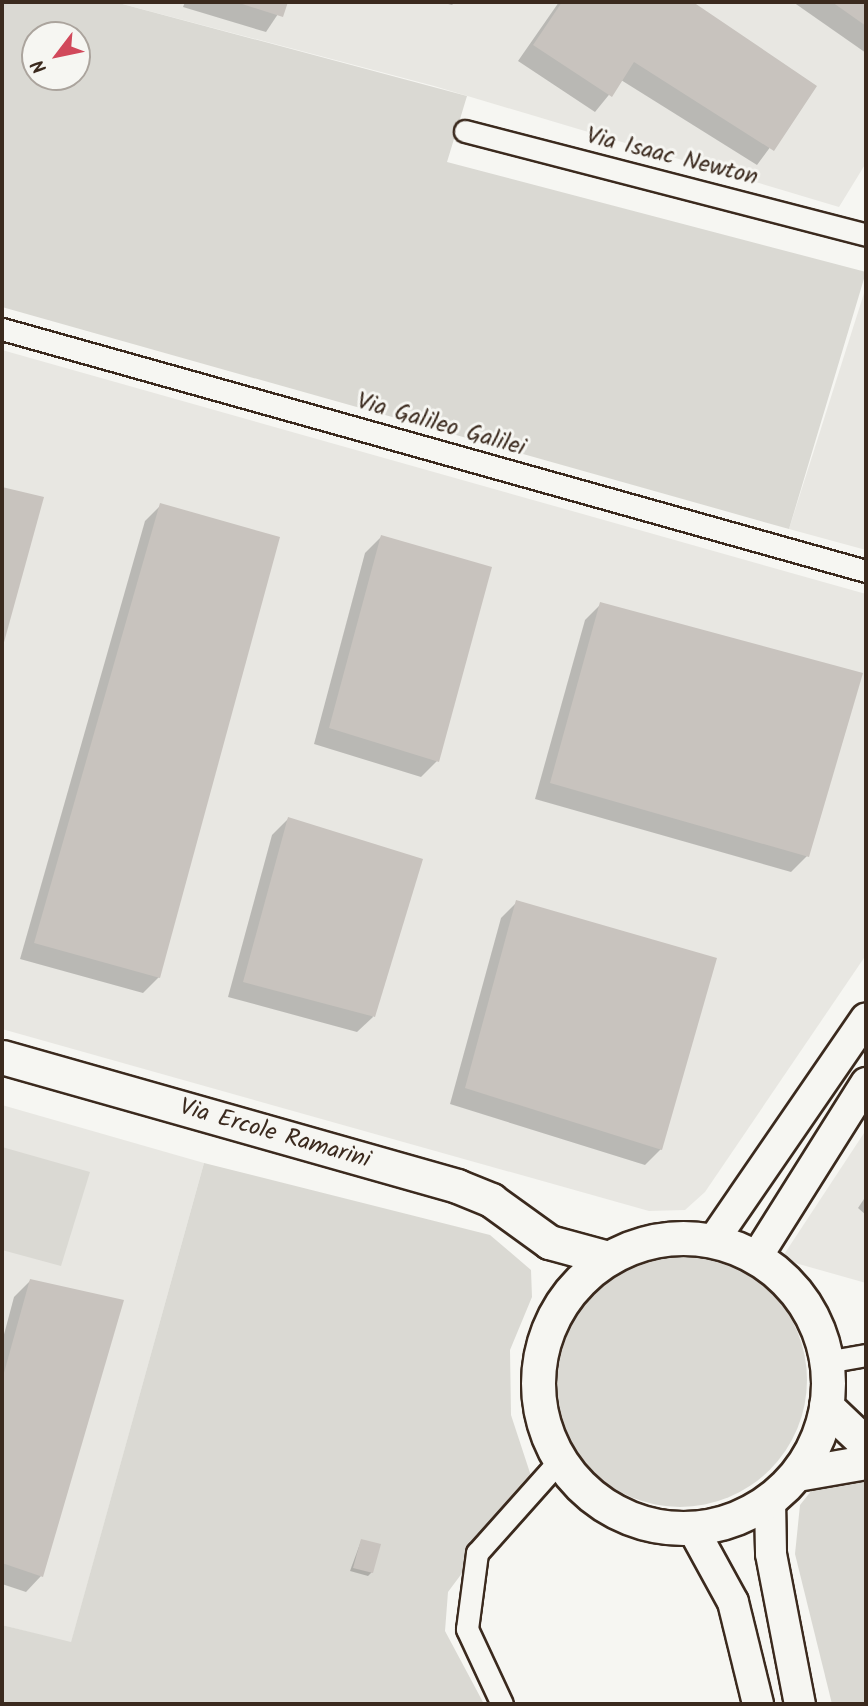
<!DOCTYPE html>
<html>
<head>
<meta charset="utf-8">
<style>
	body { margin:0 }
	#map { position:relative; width:868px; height:1706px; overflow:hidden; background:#f6f6f2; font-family:Kalam,sans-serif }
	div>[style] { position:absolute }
	.built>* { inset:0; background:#e8e7e2 }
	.green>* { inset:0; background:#dad9d3 }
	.round { border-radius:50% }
	.shadow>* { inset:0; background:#0003 }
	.building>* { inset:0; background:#c8c3be }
	.roads { filter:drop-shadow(2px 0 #3b2a1e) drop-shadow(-2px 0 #3b2a1e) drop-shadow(0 2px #3b2a1e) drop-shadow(0 -2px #3b2a1e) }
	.street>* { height:21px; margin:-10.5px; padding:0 10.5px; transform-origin:10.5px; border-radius:10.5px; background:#f6f6f2 }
	.secondary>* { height:30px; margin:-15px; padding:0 15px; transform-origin:15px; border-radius:15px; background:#f6f6f2 }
	.primary>* { height:33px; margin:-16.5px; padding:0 16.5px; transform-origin:16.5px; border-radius:16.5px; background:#f6f6f2 }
	.primary>.ring { margin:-16.5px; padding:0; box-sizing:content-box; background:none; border:33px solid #f6f6f2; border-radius:50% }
	span { translate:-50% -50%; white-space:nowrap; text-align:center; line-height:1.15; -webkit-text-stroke:6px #f6f6f2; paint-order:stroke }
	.street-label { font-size:24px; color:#3b2a1e }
	.frame { position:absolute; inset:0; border:4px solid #3b2a1e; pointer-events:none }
	.north { position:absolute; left:21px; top:21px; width:70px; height:70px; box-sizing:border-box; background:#f6f6f2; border:2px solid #aba49d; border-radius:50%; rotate:238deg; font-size:19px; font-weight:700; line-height:28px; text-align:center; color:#3b2a1e }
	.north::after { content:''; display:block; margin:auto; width:24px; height:32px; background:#d1495b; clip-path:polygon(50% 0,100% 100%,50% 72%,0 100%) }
</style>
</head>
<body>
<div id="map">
	<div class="built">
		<div style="clip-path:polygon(115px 2px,866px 2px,866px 163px,839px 207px,434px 86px)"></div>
		<div style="clip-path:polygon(866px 287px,866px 550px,789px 529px)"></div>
		<div style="clip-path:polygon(2px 350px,866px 594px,866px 955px,705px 1192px,685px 1210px,649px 1211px,2px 1029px)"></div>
		<div style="clip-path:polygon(2px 1105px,204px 1163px,71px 1643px,2px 1625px)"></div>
		<div style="clip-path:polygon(866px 1130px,866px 1283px,781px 1259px)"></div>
	</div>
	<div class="green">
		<div style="clip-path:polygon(evenodd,2px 2px,115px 2px,467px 96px,447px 162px,866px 272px,789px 529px,2px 307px,2px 2px,35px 35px,77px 35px,77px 77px,35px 77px,35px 35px)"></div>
		<div style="clip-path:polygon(2px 1147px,90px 1172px,61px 1266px,2px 1250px)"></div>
		<div style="clip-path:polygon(204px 1163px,490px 1235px,531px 1270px,532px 1297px,510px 1350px,511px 1415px,532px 1479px,448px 1592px,445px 1631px,484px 1704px,2px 1704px,2px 1625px,71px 1642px)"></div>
		<div class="round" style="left:553px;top:1253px;width:254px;height:254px"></div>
		<div style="clip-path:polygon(866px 1422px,866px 1704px,832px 1704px,795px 1554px,800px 1505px)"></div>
	</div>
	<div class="shadow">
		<div style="clip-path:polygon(185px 2px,286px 2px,266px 32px,183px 7px)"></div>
		<div style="clip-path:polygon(440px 2px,455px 2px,452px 5px)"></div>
		<div style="clip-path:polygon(559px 2px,690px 2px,815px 86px,757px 165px,621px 80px,595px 112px,518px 61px)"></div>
		<div style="clip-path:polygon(793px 2px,866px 2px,866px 53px)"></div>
		<div style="clip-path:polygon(2px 489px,42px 499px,2px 643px)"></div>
		<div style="clip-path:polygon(161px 505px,159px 977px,143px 993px,20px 959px,145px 521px)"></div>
		<div style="clip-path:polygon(381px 537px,437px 761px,421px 777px,314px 744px,365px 553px)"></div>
		<div style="clip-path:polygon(601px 604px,807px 856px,791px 872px,535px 799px,585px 620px)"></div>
		<div style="clip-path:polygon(288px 819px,373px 1017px,357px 1032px,228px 997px,272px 835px)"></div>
		<div style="clip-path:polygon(517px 902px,661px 1149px,645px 1165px,450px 1104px,501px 918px)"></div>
		<div style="clip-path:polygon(866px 1196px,866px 1215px,858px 1208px)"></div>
		<div style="clip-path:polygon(30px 1281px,41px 1576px,26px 1592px,2px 1584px,2px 1342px,14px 1297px)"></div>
		<div style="clip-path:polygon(361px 1541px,372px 1572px,368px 1576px,350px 1571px)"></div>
	</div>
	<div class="building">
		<div style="clip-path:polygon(236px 2px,288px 2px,283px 17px)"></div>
		<div style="clip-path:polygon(562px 2px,693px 2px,817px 86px,774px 151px,634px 62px,612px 97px,533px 45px)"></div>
		<div style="clip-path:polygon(832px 2px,866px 2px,866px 26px)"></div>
		<div style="clip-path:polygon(2px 487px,44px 497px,3px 646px,2px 646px)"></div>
		<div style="clip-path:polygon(160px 503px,280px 537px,160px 978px,34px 943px)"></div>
		<div style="clip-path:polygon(381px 535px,492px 567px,439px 762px,329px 728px)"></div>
		<div style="clip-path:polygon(600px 602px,863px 673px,809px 857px,550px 783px)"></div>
		<div style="clip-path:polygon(288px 817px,423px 859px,375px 1017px,243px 982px)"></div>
		<div style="clip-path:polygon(516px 900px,717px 958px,662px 1150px,465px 1088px)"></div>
		<div style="clip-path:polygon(30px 1279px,124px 1300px,43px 1577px,2px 1563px,2px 1380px)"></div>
		<div style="clip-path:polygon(361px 1539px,381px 1544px,373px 1573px,353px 1568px)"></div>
	</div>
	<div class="roads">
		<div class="street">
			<div style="left:465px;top:131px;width:414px;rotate:14.5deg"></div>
			<div style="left:2px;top:329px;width:897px;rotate:15.65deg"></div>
			<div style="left:826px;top:1362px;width:41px;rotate:-9.9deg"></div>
			<div style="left:502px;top:1704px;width:83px;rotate:-115deg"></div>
			<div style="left:467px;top:1629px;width:77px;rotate:-82.5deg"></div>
			<div style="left:477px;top:1553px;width:123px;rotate:-48.3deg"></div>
		</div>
		<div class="secondary">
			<div style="left:713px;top:1241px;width:270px;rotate:-55.5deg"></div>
			<div style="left:756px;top:1258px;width:207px;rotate:-57.8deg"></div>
			<div style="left:770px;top:1500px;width:54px;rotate:88.9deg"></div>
			<div style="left:771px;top:1554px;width:153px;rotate:79.1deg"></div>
			<div style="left:693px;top:1529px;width:83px;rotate:61.3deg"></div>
			<div style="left:733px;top:1602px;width:105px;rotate:76.2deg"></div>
		</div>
		<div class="primary">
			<div style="left:2px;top:1057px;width:473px;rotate:15.8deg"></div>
			<div style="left:457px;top:1186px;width:37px;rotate:22deg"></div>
			<div style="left:491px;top:1200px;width:72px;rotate:35.9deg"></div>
			<div style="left:549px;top:1242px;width:61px;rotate:15.2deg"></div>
			<div class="ring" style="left:538px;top:1238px;width:257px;height:257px"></div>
			<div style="left:826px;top:1406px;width:55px;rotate:43.5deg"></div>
			<div style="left:797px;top:1474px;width:70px;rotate:-9.9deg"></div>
		</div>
	</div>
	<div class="street-label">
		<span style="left:672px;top:157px;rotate:14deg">Via Isaac Newton</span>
		<span style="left:441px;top:425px;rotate:16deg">Via Galileo Galilei</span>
		<span style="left:275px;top:1134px;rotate:16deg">Via Ercole Ramarini</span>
	</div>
	<div class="frame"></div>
	<div class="north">N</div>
</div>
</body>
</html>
